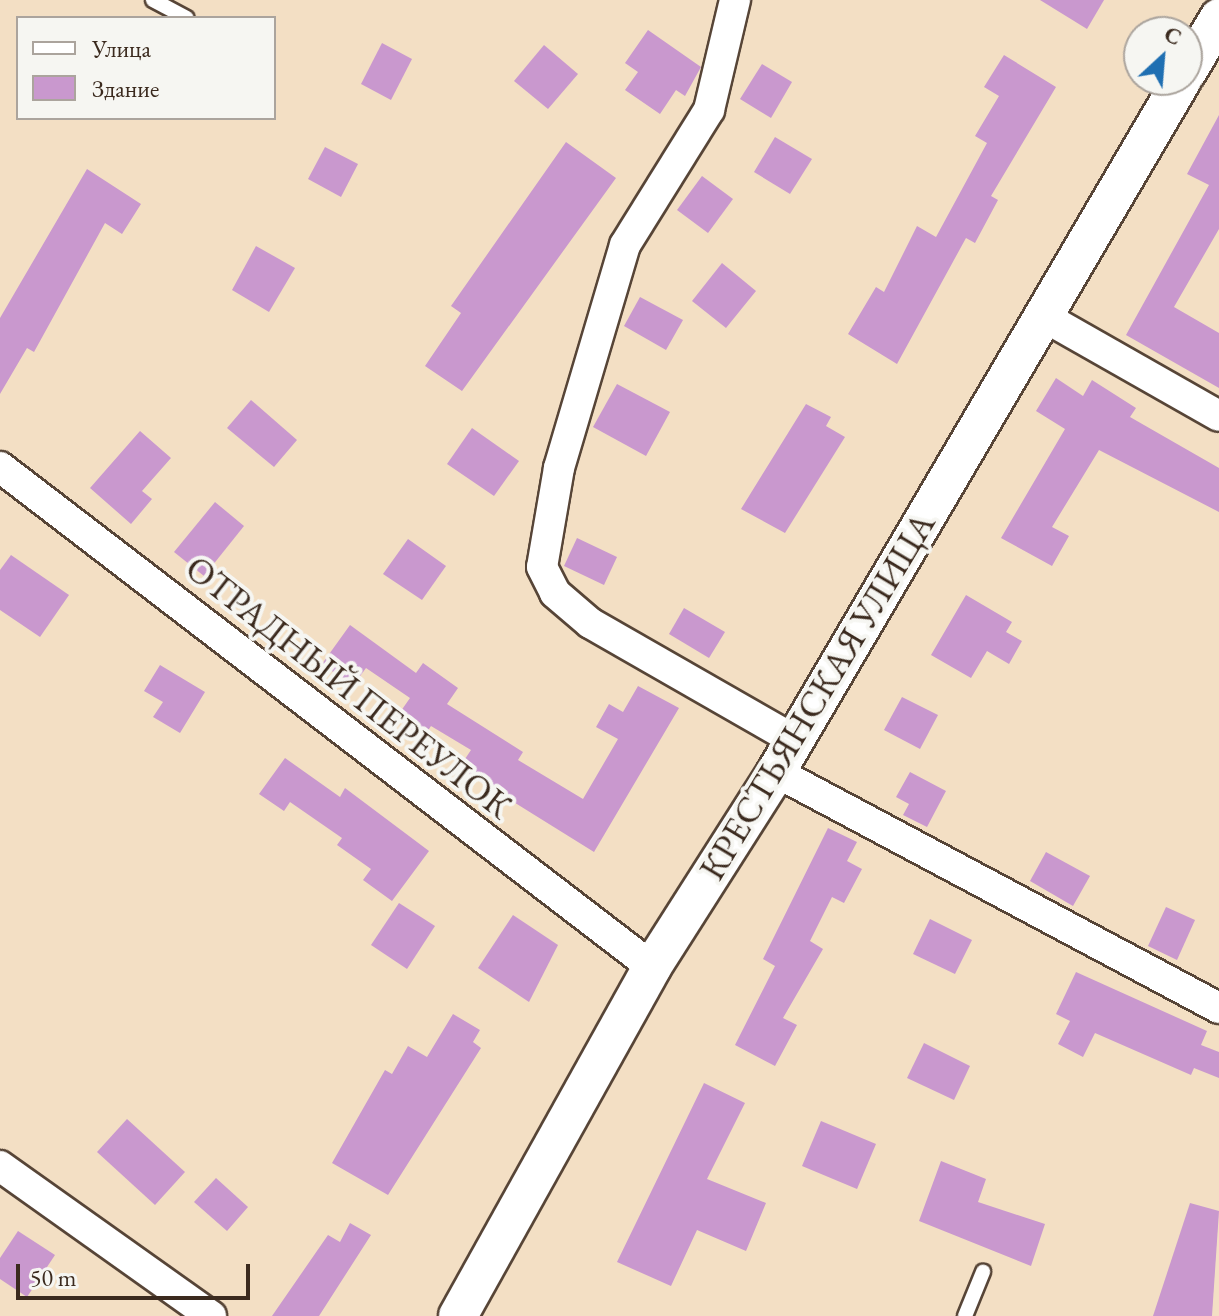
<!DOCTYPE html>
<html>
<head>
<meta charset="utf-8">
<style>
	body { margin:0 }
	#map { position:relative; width:1219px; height:1316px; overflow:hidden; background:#f3dfc4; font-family:"EB Garamond",serif }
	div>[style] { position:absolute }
	.building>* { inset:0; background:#c998ce }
	.roads { filter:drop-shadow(2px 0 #574537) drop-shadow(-2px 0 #574537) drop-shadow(0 2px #574537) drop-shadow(0 -2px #574537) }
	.service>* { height:14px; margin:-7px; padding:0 7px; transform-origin:7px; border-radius:7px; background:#fff }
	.minor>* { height:30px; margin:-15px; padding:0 15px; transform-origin:15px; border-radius:15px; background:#fff }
	.tertiary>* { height:38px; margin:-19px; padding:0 19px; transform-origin:19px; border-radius:19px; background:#fff }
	span { translate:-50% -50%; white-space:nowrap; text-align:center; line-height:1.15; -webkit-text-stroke:8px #f6f6f2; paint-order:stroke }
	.street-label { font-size:36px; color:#3b2a1e }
	.legend { position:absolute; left:16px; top:16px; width:260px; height:104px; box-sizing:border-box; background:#f6f6f2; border:2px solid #aba49d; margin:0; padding:10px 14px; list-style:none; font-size:24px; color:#3b2a1e }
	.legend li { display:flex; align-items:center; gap:16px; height:40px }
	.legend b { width:40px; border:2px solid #aba49d }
	.north { position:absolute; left:1123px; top:16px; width:80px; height:80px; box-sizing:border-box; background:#f6f6f2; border:2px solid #aba49d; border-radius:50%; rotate:26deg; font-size:22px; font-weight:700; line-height:32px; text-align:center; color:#3b2a1e }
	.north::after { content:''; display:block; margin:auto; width:28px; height:36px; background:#1f6fb2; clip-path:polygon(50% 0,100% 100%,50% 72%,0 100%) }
	.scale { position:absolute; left:16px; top:1264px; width:234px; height:36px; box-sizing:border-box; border:4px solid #3b2a1e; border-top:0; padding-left:10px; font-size:24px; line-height:28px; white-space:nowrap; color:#3b2a1e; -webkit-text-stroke:6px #f6f6f2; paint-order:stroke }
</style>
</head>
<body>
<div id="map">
	<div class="building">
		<div style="clip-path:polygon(1040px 0,1104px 0,1087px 29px)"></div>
		<div style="clip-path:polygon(648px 30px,701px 67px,685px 96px,676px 90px,660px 114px,625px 90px,638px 72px,625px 63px)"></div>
		<div style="clip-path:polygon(382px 43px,412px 59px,391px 100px,361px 84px)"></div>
		<div style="clip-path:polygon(544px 45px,578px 74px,548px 109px,514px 81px)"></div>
		<div style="clip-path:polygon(1004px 55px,1056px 87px,991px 196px,998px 200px,975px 243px,966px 238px,897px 364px,848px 334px,876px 287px,884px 292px,917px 226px,936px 237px,987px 143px,975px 136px,999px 96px,984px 87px)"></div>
		<div style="clip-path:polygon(762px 64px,792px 82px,771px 118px,740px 99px)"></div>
		<div style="clip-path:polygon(1219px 115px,1219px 229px,1174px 307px,1219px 333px,1219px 388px,1126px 335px,1209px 185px,1187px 174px)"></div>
		<div style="clip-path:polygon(775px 137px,812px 159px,790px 194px,754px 172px)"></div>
		<div style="clip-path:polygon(566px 142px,616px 178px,462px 391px,425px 366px,461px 313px,451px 306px)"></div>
		<div style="clip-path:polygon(325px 147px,358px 164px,341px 197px,308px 179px)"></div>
		<div style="clip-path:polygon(87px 169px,141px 204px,122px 234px,105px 223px,34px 352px,27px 348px,0 394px,0 318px)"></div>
		<div style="clip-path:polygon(702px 176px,733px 199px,708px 233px,677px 210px)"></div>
		<div style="clip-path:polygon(256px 246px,295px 268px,269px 312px,232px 290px)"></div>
		<div style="clip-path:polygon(722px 263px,756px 291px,726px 328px,692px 301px)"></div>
		<div style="clip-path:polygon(640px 297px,683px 320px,666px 350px,624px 326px)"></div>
		<div style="clip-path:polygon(1056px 378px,1083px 396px,1092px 380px,1136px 408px,1130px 417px,1219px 468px,1219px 512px,1099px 450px,1052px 527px,1069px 536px,1052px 566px,1001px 538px,1065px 429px,1036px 411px)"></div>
		<div style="clip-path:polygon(617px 384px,670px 412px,646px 456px,593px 427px)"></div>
		<div style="clip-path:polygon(251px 400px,297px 440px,274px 467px,227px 428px)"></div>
		<div style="clip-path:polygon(806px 404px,831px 417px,826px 426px,845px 437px,785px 533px,741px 509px)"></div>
		<div style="clip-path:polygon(472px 428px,519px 461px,494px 496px,447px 464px)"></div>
		<div style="clip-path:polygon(140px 431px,171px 458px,142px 491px,152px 499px,131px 524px,90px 488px)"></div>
		<div style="clip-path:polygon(215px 502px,244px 526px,204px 576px,174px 552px)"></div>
		<div style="clip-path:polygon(577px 538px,617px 557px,604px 585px,564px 566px)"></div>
		<div style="clip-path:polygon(408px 539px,446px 566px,422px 600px,383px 574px)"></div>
		<div style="clip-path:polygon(11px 555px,69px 595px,40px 637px,0 610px,0 570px)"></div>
		<div style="clip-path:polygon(966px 595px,1012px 622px,1006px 632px,1022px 641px,1009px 664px,987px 651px,971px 678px,931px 655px)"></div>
		<div style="clip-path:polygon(684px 608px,725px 632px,709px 658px,669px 634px)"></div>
		<div style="clip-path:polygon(350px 625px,416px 673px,423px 663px,458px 688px,447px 704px,523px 752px,518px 760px,583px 799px,618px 739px,596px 727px,609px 704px,623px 712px,638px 686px,679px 708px,594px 852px,459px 768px,471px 750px,431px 726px,423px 738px,396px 718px,410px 698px,366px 668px,353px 686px,322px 664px)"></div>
		<div style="clip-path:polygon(160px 665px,205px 692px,180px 733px,153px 717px,163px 702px,144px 691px)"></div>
		<div style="clip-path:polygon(902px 697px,938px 715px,920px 749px,884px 730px)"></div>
		<div style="clip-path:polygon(285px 758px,340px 797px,345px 788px,429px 851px,392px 901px,363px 880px,371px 869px,337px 845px,342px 838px,290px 802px,284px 811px,259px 794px)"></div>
		<div style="clip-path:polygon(910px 772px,946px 791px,927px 827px,903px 815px,909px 804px,896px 797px)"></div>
		<div style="clip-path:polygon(828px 828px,857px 842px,847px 861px,862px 869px,844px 903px,832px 897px,810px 941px,823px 949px,783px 1018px,797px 1025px,775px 1066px,735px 1045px,775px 966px,763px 959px)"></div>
		<div style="clip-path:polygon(1046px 852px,1090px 876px,1073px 906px,1030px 881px)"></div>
		<div style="clip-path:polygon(399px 903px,435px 926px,407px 969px,371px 945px)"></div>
		<div style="clip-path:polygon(1166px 907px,1195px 920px,1177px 960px,1148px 946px)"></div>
		<div style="clip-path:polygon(513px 915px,558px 945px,529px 1002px,478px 968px)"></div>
		<div style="clip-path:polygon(930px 919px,972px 940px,955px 974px,913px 954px)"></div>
		<div style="clip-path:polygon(1076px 972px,1207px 1031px,1201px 1045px,1219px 1052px,1219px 1078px,1194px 1068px,1191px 1075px,1095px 1033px,1083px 1057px,1058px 1044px,1070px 1021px,1056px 1014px)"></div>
		<div style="clip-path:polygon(453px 1014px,480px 1030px,473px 1042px,481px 1048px,388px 1195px,332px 1163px,385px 1070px,392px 1074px,408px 1046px,427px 1057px)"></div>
		<div style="clip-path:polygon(924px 1043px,970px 1066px,954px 1100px,907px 1078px)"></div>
		<div style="clip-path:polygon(704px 1083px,745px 1103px,707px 1179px,766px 1203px,746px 1251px,697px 1230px,671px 1286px,617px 1262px)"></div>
		<div style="clip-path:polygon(127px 1119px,185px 1172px,155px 1205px,97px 1152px)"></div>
		<div style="clip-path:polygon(821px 1121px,876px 1144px,857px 1189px,802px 1166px)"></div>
		<div style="clip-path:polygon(941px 1161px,986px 1179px,978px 1202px,1045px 1224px,1031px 1266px,919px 1221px)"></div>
		<div style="clip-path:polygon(216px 1178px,248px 1207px,227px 1231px,194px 1202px)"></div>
		<div style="clip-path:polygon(1190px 1203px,1219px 1211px,1212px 1316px,1153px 1316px)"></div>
		<div style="clip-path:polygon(350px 1223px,371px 1235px,319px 1316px,272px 1316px,328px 1235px,340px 1242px)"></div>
		<div style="clip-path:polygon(18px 1231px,55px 1255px,27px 1297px,0 1279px,0 1258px)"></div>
	</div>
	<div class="roads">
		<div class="service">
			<div style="left:153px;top:0;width:38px;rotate:28deg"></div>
			<div style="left:965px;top:1316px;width:48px;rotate:-67.8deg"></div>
		</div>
		<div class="minor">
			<div style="left:735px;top:0;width:113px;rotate:103.3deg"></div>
			<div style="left:709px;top:110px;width:159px;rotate:121.9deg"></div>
			<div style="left:625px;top:245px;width:233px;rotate:106.5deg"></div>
			<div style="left:559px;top:468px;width:100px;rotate:99.7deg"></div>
			<div style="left:542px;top:567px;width:29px;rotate:63deg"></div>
			<div style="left:555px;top:593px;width:46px;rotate:40.6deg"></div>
			<div style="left:590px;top:623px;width:235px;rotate:29.8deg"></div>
			<div style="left:1043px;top:316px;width:202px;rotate:29.6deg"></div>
			<div style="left:0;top:467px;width:822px;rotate:37.48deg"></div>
			<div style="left:776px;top:772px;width:502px;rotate:28.05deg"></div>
			<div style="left:0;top:1166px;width:259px;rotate:35.4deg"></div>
		</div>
		<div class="tertiary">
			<div style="left:1187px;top:72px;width:63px;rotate:-59.3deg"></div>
			<div style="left:458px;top:1316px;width:399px;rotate:-60.9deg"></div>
			<div style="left:652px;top:967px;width:231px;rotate:-57.5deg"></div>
			<div style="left:776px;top:772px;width:802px;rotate:-59.6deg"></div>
		</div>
	</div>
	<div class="street-label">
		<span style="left:349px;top:687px;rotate:38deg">ОТРАДНЫЙ ПЕРЕУЛОК</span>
		<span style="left:817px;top:696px;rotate:-59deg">КРЕСТЬЯНСКАЯ УЛИЦА</span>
	</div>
	<ul class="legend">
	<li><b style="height:10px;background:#fff"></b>Улица</li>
	<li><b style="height:22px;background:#c998ce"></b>Здание</li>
	</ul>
	<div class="north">С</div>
	<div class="scale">50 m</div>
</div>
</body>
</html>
